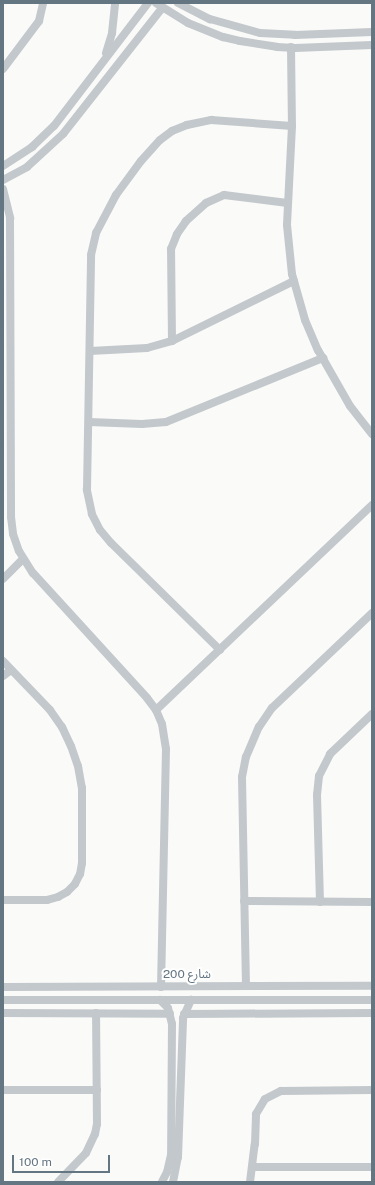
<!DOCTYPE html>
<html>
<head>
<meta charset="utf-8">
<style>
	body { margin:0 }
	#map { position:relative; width:375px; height:1185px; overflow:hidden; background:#fafaf8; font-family:"Public Sans","Noto Sans Arabic",sans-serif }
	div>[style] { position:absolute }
	.minor>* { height:8px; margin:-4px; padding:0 4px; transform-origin:4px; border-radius:4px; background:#c3c8cc }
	span { translate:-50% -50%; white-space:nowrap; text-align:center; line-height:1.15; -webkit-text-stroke:4px #fff; paint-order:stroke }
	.street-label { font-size:12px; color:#657683 }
	.frame { position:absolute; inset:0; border:4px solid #657683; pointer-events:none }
	.scale { position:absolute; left:12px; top:1155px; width:98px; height:18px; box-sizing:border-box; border:2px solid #657683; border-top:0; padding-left:5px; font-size:12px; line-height:14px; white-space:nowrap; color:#657683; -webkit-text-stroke:3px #fff; paint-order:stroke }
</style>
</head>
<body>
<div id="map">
	<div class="minor">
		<div style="left:156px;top:3px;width:38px;rotate:32deg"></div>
		<div style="left:188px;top:23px;width:38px;rotate:22deg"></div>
		<div style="left:223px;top:37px;width:17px;rotate:13deg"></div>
		<div style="left:240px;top:41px;width:37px;rotate:9deg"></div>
		<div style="left:277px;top:47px;width:18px;rotate:3deg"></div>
		<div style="left:295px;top:48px;width:77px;rotate:-2.2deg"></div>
		<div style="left:178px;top:3px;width:36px;rotate:27deg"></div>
		<div style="left:210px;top:19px;width:52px;rotate:15.6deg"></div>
		<div style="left:260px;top:33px;width:35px;rotate:3deg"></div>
		<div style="left:295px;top:35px;width:77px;rotate:-2.2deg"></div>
		<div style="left:291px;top:47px;width:79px;rotate:89.3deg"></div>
		<div style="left:292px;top:126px;width:99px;rotate:92.9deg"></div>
		<div style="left:287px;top:225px;width:49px;rotate:84.2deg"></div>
		<div style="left:292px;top:274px;width:48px;rotate:74.2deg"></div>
		<div style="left:305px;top:320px;width:33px;rotate:67deg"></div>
		<div style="left:318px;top:350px;width:64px;rotate:60.3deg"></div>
		<div style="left:350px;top:406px;width:36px;rotate:52deg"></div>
		<div style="left:106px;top:53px;width:21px;rotate:-73deg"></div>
		<div style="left:112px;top:33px;width:30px;rotate:-84deg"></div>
		<div style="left:3px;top:69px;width:60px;rotate:-53.1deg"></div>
		<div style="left:39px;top:21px;width:18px;rotate:-77deg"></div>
		<div style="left:3px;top:166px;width:35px;rotate:-33deg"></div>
		<div style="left:32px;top:147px;width:30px;rotate:-44deg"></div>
		<div style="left:54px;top:126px;width:155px;rotate:-52.6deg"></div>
		<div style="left:3px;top:180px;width:27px;rotate:-28deg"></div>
		<div style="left:27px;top:167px;width:49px;rotate:-42.5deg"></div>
		<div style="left:63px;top:134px;width:160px;rotate:-51.8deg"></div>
		<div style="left:3px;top:189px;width:30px;rotate:76deg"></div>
		<div style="left:10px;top:218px;width:299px;rotate:89.8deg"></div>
		<div style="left:11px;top:517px;width:17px;rotate:83deg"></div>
		<div style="left:13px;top:534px;width:18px;rotate:71deg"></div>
		<div style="left:19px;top:551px;width:26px;rotate:58deg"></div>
		<div style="left:33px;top:573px;width:169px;rotate:47.6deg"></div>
		<div style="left:147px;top:698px;width:15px;rotate:53deg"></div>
		<div style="left:156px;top:710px;width:15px;rotate:67deg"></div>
		<div style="left:162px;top:724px;width:25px;rotate:81deg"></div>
		<div style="left:166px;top:749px;width:238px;rotate:91.2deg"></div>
		<div style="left:172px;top:341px;width:92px;rotate:-90.6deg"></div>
		<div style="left:171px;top:249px;width:16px;rotate:-68deg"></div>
		<div style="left:177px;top:234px;width:16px;rotate:-55deg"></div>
		<div style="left:186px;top:221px;width:27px;rotate:-42deg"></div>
		<div style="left:206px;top:203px;width:20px;rotate:-24deg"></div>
		<div style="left:224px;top:195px;width:64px;rotate:7.1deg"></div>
		<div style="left:90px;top:351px;width:57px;rotate:-3deg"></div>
		<div style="left:147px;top:348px;width:26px;rotate:-16deg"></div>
		<div style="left:172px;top:341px;width:136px;rotate:-26.2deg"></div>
		<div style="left:89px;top:422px;width:53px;rotate:2.2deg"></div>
		<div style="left:142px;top:424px;width:24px;rotate:-5deg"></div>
		<div style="left:166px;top:422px;width:170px;rotate:-22.2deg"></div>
		<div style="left:3px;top:579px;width:28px;rotate:-45deg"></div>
		<div style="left:220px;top:650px;width:153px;rotate:-135.5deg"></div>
		<div style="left:111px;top:543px;width:17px;rotate:-130deg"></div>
		<div style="left:100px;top:530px;width:18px;rotate:-117deg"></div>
		<div style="left:92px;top:514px;width:25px;rotate:-102deg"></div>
		<div style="left:87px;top:490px;width:235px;rotate:-89deg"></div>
		<div style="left:91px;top:255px;width:23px;rotate:-77deg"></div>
		<div style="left:96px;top:233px;width:43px;rotate:-62.2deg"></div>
		<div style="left:116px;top:195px;width:42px;rotate:-53.7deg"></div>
		<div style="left:141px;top:161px;width:28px;rotate:-48deg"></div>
		<div style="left:160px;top:140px;width:15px;rotate:-37deg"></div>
		<div style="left:172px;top:131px;width:16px;rotate:-22deg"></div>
		<div style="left:187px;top:125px;width:25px;rotate:-12deg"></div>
		<div style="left:211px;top:120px;width:81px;rotate:4.2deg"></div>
		<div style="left:3px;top:661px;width:68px;rotate:46.2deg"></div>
		<div style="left:50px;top:710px;width:21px;rotate:55deg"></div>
		<div style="left:62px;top:727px;width:21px;rotate:65deg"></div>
		<div style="left:71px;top:746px;width:21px;rotate:71deg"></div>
		<div style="left:78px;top:766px;width:22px;rotate:80deg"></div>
		<div style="left:82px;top:788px;width:75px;rotate:90deg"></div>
		<div style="left:82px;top:863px;width:11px;rotate:100deg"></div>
		<div style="left:80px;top:874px;width:11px;rotate:117deg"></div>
		<div style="left:75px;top:884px;width:11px;rotate:135deg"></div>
		<div style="left:67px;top:892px;width:10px;rotate:151deg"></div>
		<div style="left:58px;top:897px;width:11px;rotate:165deg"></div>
		<div style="left:47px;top:900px;width:44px;rotate:180deg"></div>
		<div style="left:3px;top:676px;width:10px;rotate:-37deg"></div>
		<div style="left:156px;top:710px;width:298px;rotate:-43.5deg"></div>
		<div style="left:244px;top:901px;width:128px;rotate:0.4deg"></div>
		<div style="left:320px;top:902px;width:107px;rotate:-91.6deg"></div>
		<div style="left:317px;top:795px;width:19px;rotate:-84deg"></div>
		<div style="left:319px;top:776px;width:25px;rotate:-63deg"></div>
		<div style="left:330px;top:754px;width:58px;rotate:-43.6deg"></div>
		<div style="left:246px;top:986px;width:209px;rotate:-91.1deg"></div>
		<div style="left:242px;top:777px;width:20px;rotate:-79deg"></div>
		<div style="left:246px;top:757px;width:33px;rotate:-67deg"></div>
		<div style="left:259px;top:727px;width:23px;rotate:-56deg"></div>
		<div style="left:272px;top:708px;width:138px;rotate:-43.5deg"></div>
		<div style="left:3px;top:987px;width:369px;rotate:-0.2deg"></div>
		<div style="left:3px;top:1000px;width:369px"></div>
		<div style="left:160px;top:1000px;width:11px;rotate:45deg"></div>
		<div style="left:168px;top:1008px;width:16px;rotate:76deg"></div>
		<div style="left:172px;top:1024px;width:131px;rotate:90.4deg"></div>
		<div style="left:171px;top:1155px;width:17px;rotate:103deg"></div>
		<div style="left:167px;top:1172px;width:11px;rotate:117deg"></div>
		<div style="left:3px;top:1013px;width:167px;rotate:0.3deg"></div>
		<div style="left:184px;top:1014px;width:188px;rotate:-0.3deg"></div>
		<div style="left:3px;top:1090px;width:94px"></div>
		<div style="left:253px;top:1167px;width:119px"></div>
		<div style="left:58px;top:1182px;width:40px;rotate:-46deg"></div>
		<div style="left:86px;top:1153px;width:21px;rotate:-65deg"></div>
		<div style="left:95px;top:1134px;width:10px;rotate:-79deg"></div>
		<div style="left:97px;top:1124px;width:111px;rotate:-90.5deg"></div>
		<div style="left:173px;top:1182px;width:25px;rotate:-79deg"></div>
		<div style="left:178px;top:1157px;width:139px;rotate:-87.9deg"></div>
		<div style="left:183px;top:1018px;width:20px;rotate:-66deg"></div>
		<div style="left:250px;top:1182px;width:38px;rotate:-83deg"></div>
		<div style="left:255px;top:1144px;width:30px;rotate:-88deg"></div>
		<div style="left:256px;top:1114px;width:17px;rotate:-59deg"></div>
		<div style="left:265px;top:1099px;width:18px;rotate:-27deg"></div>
		<div style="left:281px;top:1091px;width:91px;rotate:-0.6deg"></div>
	</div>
	<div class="street-label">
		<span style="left:187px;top:975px">شارع 200</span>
	</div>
	<div class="frame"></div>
	<div class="scale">100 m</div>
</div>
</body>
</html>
